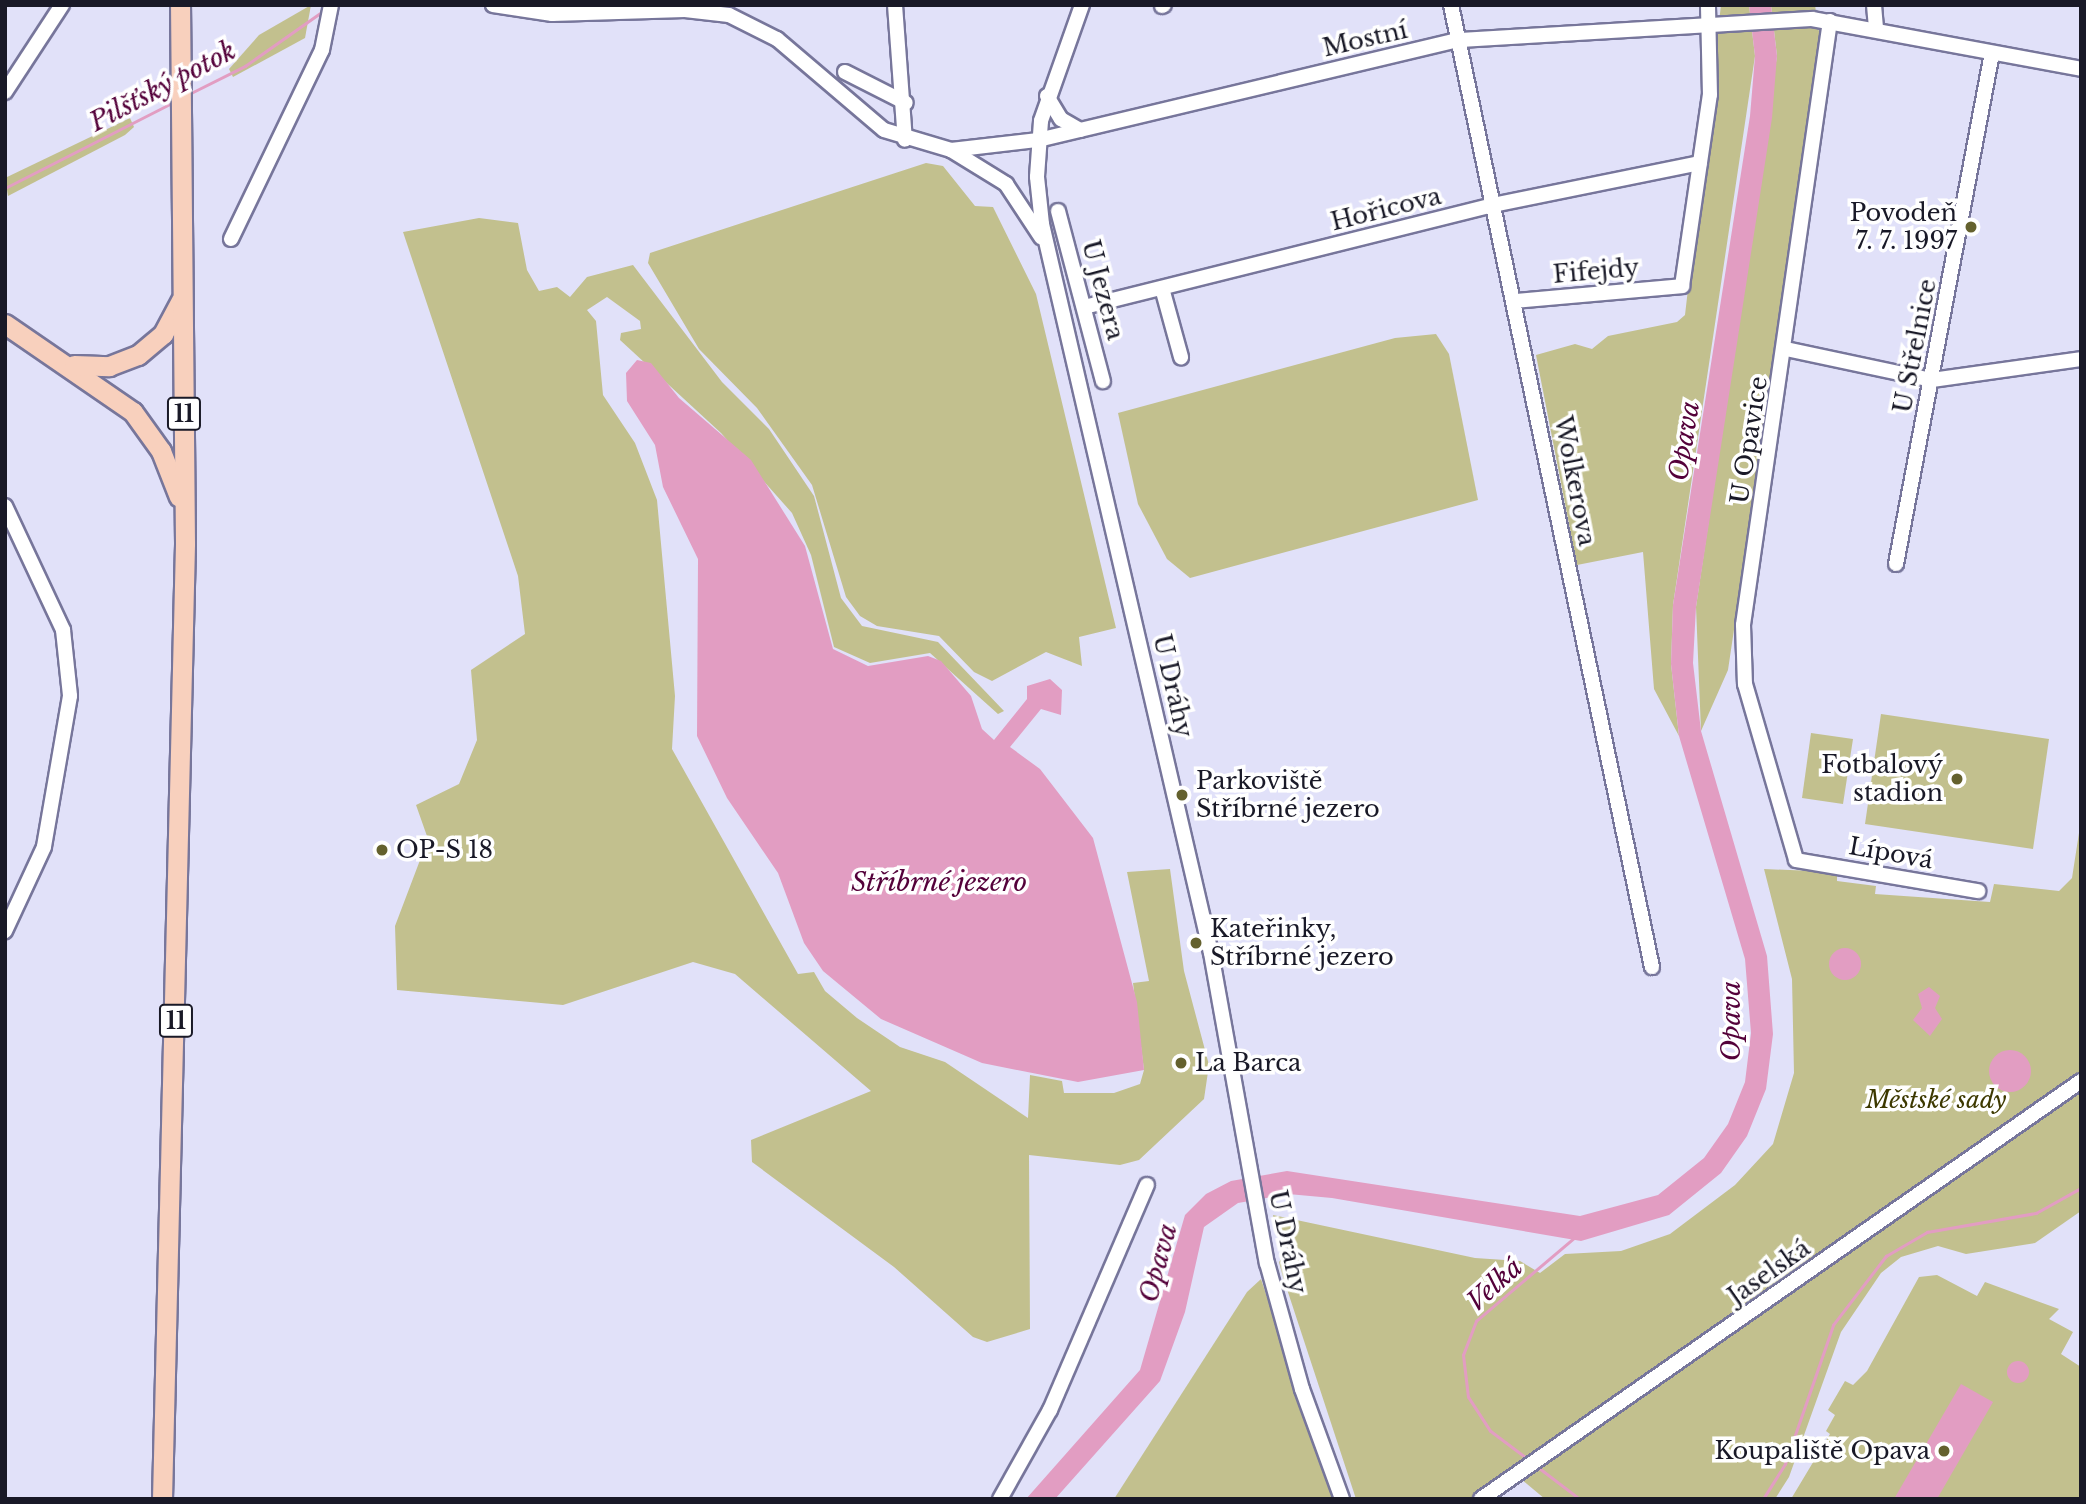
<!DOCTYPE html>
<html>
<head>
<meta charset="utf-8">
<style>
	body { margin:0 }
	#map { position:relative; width:2086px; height:1504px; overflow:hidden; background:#e1e1f9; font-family:"Libre Baskerville",serif }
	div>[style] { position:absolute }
	.green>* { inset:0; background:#c2c08e }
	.water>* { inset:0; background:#e29dc2 }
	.round { border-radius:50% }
	.stream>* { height:2.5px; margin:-1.25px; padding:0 1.25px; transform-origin:1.25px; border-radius:1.25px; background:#e29dc2 }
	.roads { filter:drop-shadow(2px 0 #77769b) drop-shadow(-2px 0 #77769b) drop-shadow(0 2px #77769b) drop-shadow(0 -2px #77769b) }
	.minor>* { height:14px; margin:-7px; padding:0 7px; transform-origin:7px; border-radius:7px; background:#fff }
	.major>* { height:19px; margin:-9.5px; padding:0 9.5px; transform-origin:9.5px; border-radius:9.5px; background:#f8d0bd }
	.dots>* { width:19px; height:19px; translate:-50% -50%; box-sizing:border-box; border:4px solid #fff; border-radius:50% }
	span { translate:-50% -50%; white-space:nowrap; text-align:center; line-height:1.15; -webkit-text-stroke:7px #fff; paint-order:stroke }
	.shield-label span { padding:2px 5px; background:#fff; border:2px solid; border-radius:5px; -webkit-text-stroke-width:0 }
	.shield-label { font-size:23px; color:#191927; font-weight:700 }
	.street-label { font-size:24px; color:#191927 }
	.poi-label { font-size:24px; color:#191927 }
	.right { translate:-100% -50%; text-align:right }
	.left { translate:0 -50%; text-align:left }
	.park-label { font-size:24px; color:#3d3900; font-style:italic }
	.water-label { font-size:26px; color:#54013a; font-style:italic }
	.frame { position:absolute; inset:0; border:7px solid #191927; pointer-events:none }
</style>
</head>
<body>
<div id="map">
	<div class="green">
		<div style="clip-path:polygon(311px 5px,305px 38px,233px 77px,229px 69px,259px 35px)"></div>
		<div style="clip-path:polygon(1721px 5px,1749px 5px,1755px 56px,1673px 605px,1671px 664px,1679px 736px,1654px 689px,1643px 552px,1577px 565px,1536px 355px,1575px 344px,1592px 349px,1608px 336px,1677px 322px,1685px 315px)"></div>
		<div style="clip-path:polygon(1771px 5px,1815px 5px,1821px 45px,1728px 670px,1701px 731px,1696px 607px,1777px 56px)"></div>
		<div style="clip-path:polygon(130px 118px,134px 127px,125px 135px,8px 196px,5px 178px)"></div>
		<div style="clip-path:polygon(926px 163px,943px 166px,975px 206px,993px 207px,1036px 294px,1116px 628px,1079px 637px,1082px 666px,1046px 652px,992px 681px,974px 672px,939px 636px,877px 626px,860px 616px,846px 597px,812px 485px,757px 408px,699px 349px,648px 263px,650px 253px)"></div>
		<div style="clip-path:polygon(479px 218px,518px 223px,527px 270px,539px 291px,557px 287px,570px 297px,587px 277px,633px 265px,722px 382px,769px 429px,814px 496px,841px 598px,862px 626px,938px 642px,1004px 711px,998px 714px,930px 653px,870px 663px,834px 647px,811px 555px,792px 513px,721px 433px,620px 340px,621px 333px,641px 329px,640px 321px,607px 297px,587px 310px,596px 321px,603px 395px,635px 443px,657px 500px,675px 696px,672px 749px,798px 974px,814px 972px,825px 991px,857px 1018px,900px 1047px,945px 1062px,1028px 1118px,1030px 1075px,1062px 1081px,1064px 1093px,1114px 1093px,1140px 1084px,1144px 1070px,1133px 983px,1149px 981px,1127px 872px,1170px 869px,1184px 971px,1209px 1065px,1204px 1099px,1139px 1160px,1120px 1165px,1029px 1155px,1030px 1329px,987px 1342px,973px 1337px,894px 1267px,752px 1162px,751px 1140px,871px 1091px,735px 974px,693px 962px,563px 1005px,397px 990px,395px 926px,428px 839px,416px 805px,459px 784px,477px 740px,471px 670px,525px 634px,518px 576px,403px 232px)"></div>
		<div style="clip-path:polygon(1436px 334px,1449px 354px,1478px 500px,1190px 578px,1167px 559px,1138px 504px,1118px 413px,1395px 338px)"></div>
		<div style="clip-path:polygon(1881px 714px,2049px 739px,2033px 849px,1865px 824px)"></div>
		<div style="clip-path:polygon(1811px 733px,1853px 739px,1843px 804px,1802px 798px)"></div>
		<div style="clip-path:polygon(2081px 820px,2081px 1211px,2035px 1243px,1966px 1254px,1938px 1246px,1901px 1257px,1881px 1273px,1841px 1332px,1789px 1477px,1775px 1499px,1545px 1499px,1510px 1470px,1469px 1499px,1356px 1499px,1283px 1277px,1279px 1262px,1289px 1249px,1279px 1242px,1273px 1215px,1475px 1258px,1520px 1261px,1540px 1273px,1565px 1254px,1621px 1251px,1670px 1234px,1735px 1185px,1773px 1144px,1794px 1073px,1792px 979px,1764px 869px,1837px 872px,1837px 881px,1876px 886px,1875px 894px,1990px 902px,1994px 884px,2059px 891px,2072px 878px)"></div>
		<div style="clip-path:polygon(1937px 1275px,1977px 1296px,1985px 1282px,2059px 1309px,2049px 1319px,2073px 1332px,2061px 1354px,2081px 1367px,2081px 1499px,1791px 1499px,1830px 1434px,1826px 1431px,1835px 1415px,1828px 1410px,1845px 1381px,1853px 1385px,1867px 1371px,1919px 1277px)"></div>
		<div style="clip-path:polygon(1261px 1279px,1334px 1499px,1114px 1499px,1247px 1292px)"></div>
	</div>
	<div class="water">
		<div style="clip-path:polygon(1749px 5px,1771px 5px,1777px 56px,1772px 118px,1696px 607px,1693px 663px,1701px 731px,1767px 956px,1773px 1034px,1766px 1089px,1747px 1136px,1721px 1173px,1669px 1215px,1581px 1241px,1332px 1198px,1288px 1194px,1238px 1203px,1204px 1227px,1185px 1312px,1160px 1381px,1055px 1499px,1026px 1499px,1140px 1370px,1185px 1215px,1206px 1194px,1231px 1181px,1287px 1171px,1580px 1216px,1658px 1195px,1704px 1158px,1728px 1124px,1745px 1082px,1751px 1033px,1745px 959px,1679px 736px,1671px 664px,1673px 605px,1750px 116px,1755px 56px)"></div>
		<div style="clip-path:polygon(637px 360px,651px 363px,679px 398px,751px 460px,805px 546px,833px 649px,868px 666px,928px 656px,941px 661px,971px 696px,982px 729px,994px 740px,1027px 699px,1027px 686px,1050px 679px,1062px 690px,1061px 715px,1041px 709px,1010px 747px,1040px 769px,1093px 838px,1137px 1002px,1144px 1070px,1078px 1082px,982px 1063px,881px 1019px,823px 971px,804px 943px,778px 873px,727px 798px,697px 736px,698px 559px,663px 487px,655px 445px,627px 401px,626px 373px)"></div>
		<div class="round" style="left:1829px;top:948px;width:32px;height:32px"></div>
		<div style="clip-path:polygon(1929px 987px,1940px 996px,1935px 1008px,1942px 1019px,1930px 1036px,1913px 1020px,1922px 1008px,1918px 994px)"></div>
		<div class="round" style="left:1989px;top:1050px;width:42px;height:42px"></div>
		<div class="round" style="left:2007px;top:1361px;width:22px;height:22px"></div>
		<div style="clip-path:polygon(1961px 1384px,1993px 1402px,1937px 1499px,1894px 1499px)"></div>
	</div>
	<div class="stream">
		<div style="left:189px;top:94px;width:63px;rotate:-26.6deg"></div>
		<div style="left:245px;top:66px;width:95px;rotate:-35.2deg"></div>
		<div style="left:5px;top:188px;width:190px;rotate:-27deg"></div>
		<div style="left:1527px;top:1459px;width:46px;rotate:-142.9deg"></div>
		<div style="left:1490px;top:1431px;width:40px;rotate:-122.9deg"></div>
		<div style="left:1468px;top:1397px;width:42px;rotate:-96.8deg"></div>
		<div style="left:1463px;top:1355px;width:36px;rotate:-69deg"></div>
		<div style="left:1476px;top:1321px;width:128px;rotate:-40.3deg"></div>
		<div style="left:1538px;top:1467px;width:53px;rotate:37.3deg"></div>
		<div style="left:1763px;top:1499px;width:41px;rotate:-57.8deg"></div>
		<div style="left:1785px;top:1464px;width:147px;rotate:-70.9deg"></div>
		<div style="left:1833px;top:1325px;width:87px;rotate:-52.5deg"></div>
		<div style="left:1886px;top:1256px;width:48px;rotate:-30.3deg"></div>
		<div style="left:1927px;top:1232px;width:111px;rotate:-9.9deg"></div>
		<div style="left:2036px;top:1213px;width:51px;rotate:-29.1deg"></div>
	</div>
	<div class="roads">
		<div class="minor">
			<div style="left:493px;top:5px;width:60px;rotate:8.7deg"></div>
			<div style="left:552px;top:14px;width:133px;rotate:-1.7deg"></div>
			<div style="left:685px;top:10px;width:44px;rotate:6.5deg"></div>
			<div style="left:729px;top:15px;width:54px;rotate:26.6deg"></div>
			<div style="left:777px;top:39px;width:140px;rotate:40.4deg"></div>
			<div style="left:884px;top:130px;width:70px;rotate:16.6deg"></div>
			<div style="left:951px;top:150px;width:88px;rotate:-6.6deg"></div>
			<div style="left:1038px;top:140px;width:433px;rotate:-13.4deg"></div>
			<div style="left:1459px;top:40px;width:354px;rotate:-3.4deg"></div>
			<div style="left:1812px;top:19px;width:274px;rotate:10.5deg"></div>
			<div style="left:895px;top:5px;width:135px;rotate:85.8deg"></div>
			<div style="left:1082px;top:5px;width:123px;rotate:109.5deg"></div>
			<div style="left:1041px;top:121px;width:56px;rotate:94.1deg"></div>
			<div style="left:1037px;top:177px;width:47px;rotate:83.9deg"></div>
			<div style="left:1042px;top:224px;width:748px;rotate:76.95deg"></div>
			<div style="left:1211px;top:953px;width:315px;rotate:79.8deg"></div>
			<div style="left:1267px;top:1263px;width:131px;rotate:74.5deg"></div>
			<div style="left:1302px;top:1389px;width:117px;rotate:70deg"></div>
			<div style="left:1451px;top:5px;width:983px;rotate:78.2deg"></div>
			<div style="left:1874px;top:5px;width:22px;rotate:85deg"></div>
			<div style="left:1162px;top:6px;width:2px;rotate:-27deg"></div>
			<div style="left:1830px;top:21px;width:610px;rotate:98.2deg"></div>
			<div style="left:1743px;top:625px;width:59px;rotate:88.1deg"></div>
			<div style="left:1745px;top:684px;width:183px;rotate:73.8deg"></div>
			<div style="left:1796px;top:860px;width:185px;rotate:9.7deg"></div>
			<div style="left:845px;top:72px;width:68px;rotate:26.9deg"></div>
			<div style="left:5px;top:92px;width:104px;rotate:-56.8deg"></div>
			<div style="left:1047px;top:96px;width:27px;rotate:59deg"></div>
			<div style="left:1061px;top:119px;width:22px;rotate:30deg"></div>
			<div style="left:951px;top:150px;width:65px;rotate:31.7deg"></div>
			<div style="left:1006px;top:184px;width:64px;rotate:56.6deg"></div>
			<div style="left:1058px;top:211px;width:176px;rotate:75.2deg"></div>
			<div style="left:231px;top:239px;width:210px;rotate:-64.3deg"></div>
			<div style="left:322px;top:50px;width:46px;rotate:-78.7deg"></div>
			<div style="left:1162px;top:288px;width:72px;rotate:74.6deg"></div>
			<div style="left:1515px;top:301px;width:168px;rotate:-5.1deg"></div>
			<div style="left:1682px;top:286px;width:193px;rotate:-81.7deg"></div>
			<div style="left:1710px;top:95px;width:90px;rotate:-91.3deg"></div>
			<div style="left:1084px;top:307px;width:422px;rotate:-14deg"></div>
			<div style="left:1493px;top:205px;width:211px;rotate:-11.5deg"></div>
			<div style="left:1786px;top:349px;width:149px;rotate:12deg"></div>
			<div style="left:1932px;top:380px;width:150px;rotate:-8deg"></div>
			<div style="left:5px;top:506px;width:137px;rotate:64.9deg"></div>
			<div style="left:63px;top:630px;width:66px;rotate:83.9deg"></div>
			<div style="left:70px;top:696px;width:153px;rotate:99.8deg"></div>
			<div style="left:44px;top:847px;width:93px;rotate:114.9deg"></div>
			<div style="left:1896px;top:564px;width:520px;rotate:-79.36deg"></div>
			<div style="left:1000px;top:1499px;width:102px;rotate:-60.7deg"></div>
			<div style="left:1050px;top:1410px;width:245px;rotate:-66.7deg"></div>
			<div style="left:1481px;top:1499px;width:731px;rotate:-34.86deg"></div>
		</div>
		<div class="major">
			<div style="left:5px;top:324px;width:155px;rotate:34.5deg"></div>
			<div style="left:133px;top:412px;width:48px;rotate:54.3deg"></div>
			<div style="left:161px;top:451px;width:49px;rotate:68.6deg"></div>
			<div style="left:74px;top:365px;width:35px;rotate:2deg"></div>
			<div style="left:109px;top:366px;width:31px;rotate:-21deg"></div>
			<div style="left:138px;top:355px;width:33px;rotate:-40deg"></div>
			<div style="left:163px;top:334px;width:38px;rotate:-62deg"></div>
			<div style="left:162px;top:1499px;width:956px;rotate:-88.62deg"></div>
			<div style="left:185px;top:543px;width:538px;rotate:-90.53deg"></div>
		</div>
	</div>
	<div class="dots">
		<div style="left:1971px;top:227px;background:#64612e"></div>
		<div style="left:1957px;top:779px;background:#64612e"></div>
		<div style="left:1182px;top:795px;background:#64612e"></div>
		<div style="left:382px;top:850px;background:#64612e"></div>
		<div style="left:1196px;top:943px;background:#64612e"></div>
		<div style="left:1181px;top:1063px;background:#64612e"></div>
		<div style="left:1944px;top:1451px;background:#64612e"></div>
	</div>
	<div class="shield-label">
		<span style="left:184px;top:414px">11</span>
		<span style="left:176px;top:1021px">11</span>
	</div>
	<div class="street-label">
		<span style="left:1365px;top:39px;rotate:-13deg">Mostní</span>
		<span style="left:1386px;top:209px;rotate:-14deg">Hořicova</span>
		<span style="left:1596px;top:271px;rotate:-5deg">Fifejdy</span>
		<span style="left:1103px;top:290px;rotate:75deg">U Jezera</span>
		<span style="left:1915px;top:346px;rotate:-79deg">U Střelnice</span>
		<span style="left:1749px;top:440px;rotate:-81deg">U Opavice</span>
		<span style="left:1575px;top:481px;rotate:79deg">Wolkerova</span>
		<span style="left:1173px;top:686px;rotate:77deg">U Dráhy</span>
		<span style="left:1891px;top:853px;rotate:10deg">Lípová</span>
		<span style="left:1288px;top:1242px;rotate:78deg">U Dráhy</span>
		<span style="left:1769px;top:1272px;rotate:-35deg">Jaselská</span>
	</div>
	<div class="poi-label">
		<span class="right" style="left:1957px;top:227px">Povodeň<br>7. 7. 1997</span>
		<span class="right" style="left:1943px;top:779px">Fotbalový<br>stadion</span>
		<span class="left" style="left:1196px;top:795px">Parkoviště<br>Stříbrné jezero</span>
		<span class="left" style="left:396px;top:850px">OP-S 18</span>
		<span class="left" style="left:1210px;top:943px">Kateřinky,<br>Stříbrné jezero</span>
		<span class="left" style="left:1195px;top:1063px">La Barca</span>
		<span class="right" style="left:1930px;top:1451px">Koupaliště Opava</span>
	</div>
	<div class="park-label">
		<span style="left:1936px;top:1100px">Městské sady</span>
	</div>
	<div class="water-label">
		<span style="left:163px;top:87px;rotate:-28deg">Pilšťský potok</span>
		<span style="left:1685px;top:441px;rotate:-81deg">Opava</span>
		<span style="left:939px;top:883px">Stříbrné jezero</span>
		<span style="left:1732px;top:1021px;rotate:-90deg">Opava</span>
		<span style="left:1159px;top:1263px;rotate:-75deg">Opava</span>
		<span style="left:1495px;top:1285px;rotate:-42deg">Velká</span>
	</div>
	<div class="frame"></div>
</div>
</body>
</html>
